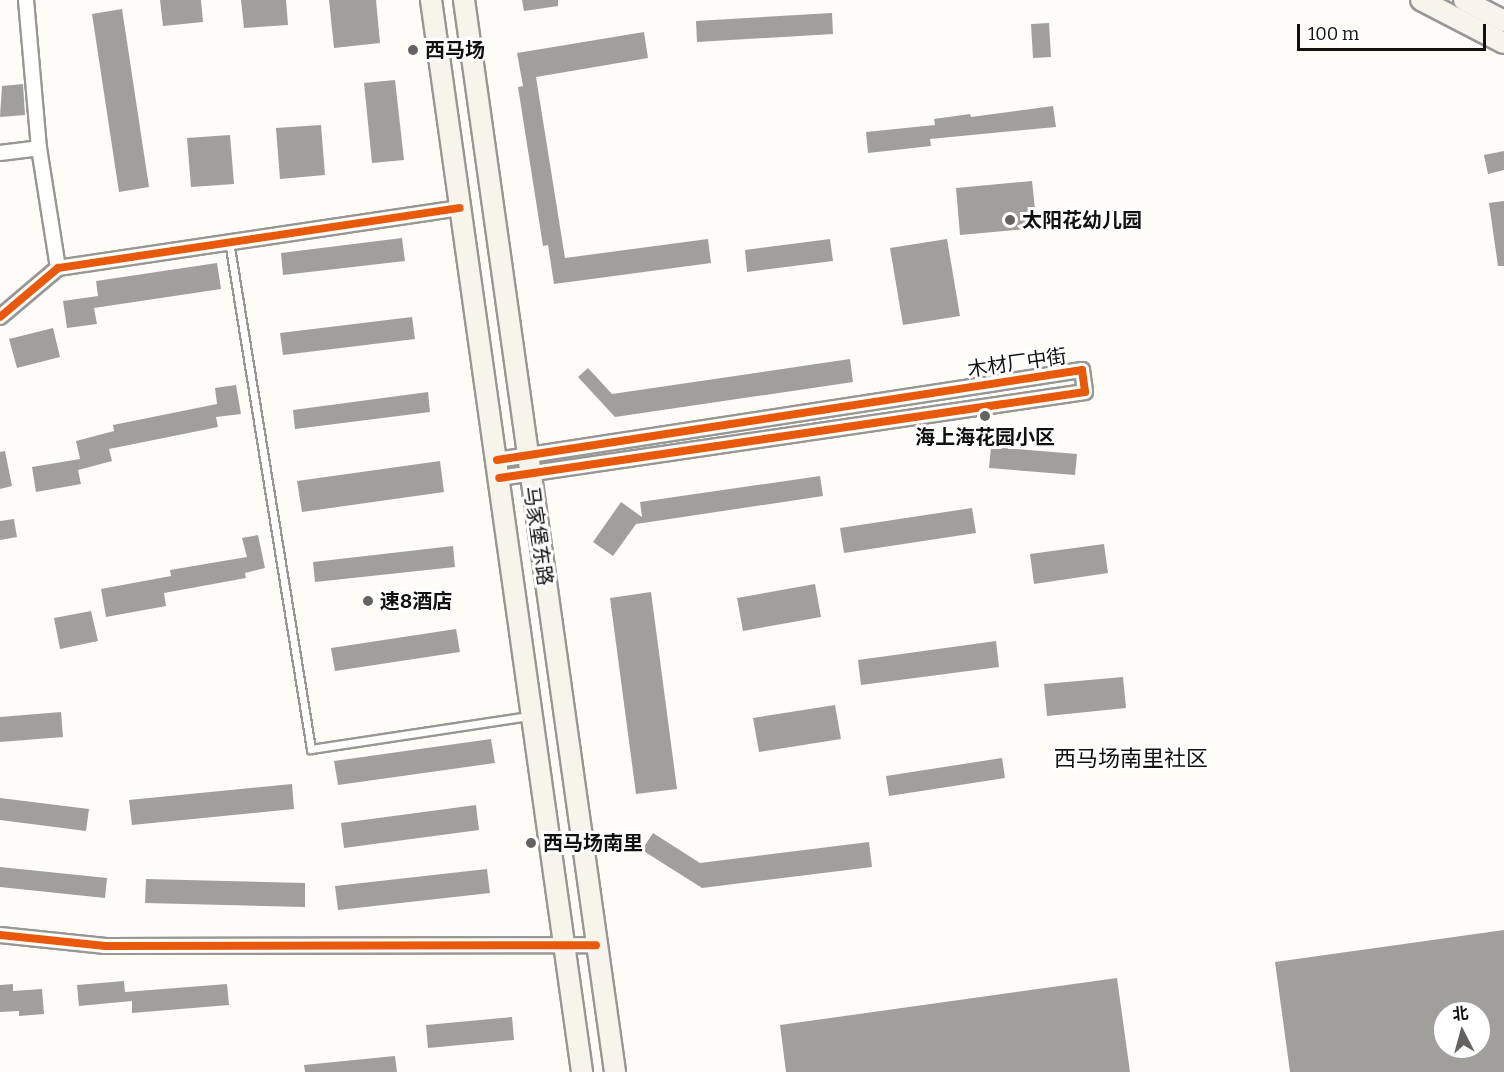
<!DOCTYPE html>
<html>
<head>
<meta charset="utf-8">
<style>
	body { margin:0 }
	#map { position:relative; width:1504px; height:1072px; overflow:hidden; background:#fdfcf7; font-family:Bitter,"Noto Sans SC",serif }
	div>[style] { position:absolute }
	.building>* { inset:0; background:#a19f9c }
	.roads { filter:drop-shadow(2px 0 #979795) drop-shadow(-2px 0 #979795) drop-shadow(0 2px #979795) drop-shadow(0 -2px #979795) }
	.lane>* { height:7px; margin:-3.5px; padding:0 3.5px; transform-origin:3.5px; border-radius:3.5px; background:#fffffe }
	.street>* { height:14px; margin:-7px; padding:0 7px; transform-origin:7px; border-radius:7px; background:#fffffe }
	.secondary>* { height:20px; margin:-10px; padding:0 10px; transform-origin:10px; border-radius:10px; background:#f6f4eb }
	.cycleway>* { height:8px; margin:-4px; padding:0 4px; transform-origin:4px; border-radius:4px; background:#e8590c }
	.dots>* { width:16px; height:16px; translate:-50% -50%; box-sizing:border-box; border:3px solid #fff; border-radius:50% }
	span { translate:-50% -50%; white-space:nowrap; text-align:center; line-height:1.15; -webkit-text-stroke:6px #fff; paint-order:stroke }
	.poi-label { font-size:20px; color:#111; font-weight:700 }
	.left { translate:0 -50%; text-align:left }
	.street-label { font-size:20px; color:#111 }
	.quarter-label { font-size:22px; color:#111 }
	.north { position:absolute; left:1432px; top:1000px; width:60px; height:60px; box-sizing:border-box; background:#fff; border:2px solid #a0a0a0; border-radius:50%; rotate:354deg; font-size:16px; font-weight:700; line-height:24px; text-align:center; color:#111 }
	.north::after { content:''; display:block; margin:auto; width:21px; height:27px; background:#646362; clip-path:polygon(50% 0,100% 100%,50% 72%,0 100%) }
	.scale { position:absolute; left:1297px; top:24px; width:189px; height:27px; box-sizing:border-box; border:3px solid #111; border-top:0; padding-left:8px; font-size:18px; line-height:21px; white-space:nowrap; color:#111; -webkit-text-stroke:4px #fff; paint-order:stroke }
</style>
</head>
<body>
<div id="map">
	<div class="building">
		<div style="clip-path:polygon(160px 0,201px 0,203px 22px,163px 26px)"></div>
		<div style="clip-path:polygon(241px 0,286px 0,288px 25px,244px 28px)"></div>
		<div style="clip-path:polygon(329px 0,376px 0,380px 43px,334px 48px)"></div>
		<div style="clip-path:polygon(522px 0,558px 0,558px 6px,524px 11px)"></div>
		<div style="clip-path:polygon(122px 9px,149px 187px,119px 192px,92px 14px)"></div>
		<div style="clip-path:polygon(832px 13px,833px 34px,697px 42px,696px 21px)"></div>
		<div style="clip-path:polygon(1049px 23px,1051px 57px,1033px 58px,1031px 24px)"></div>
		<div style="clip-path:polygon(644px 32px,648px 58px,536px 77px,565px 258px,708px 239px,711px 263px,554px 284px,548px 245px,543px 246px,518px 87px,523px 86px,517px 53px)"></div>
		<div style="clip-path:polygon(395px 80px,404px 160px,372px 163px,364px 83px)"></div>
		<div style="clip-path:polygon(23px 84px,25px 115px,0 117px,2px 86px)"></div>
		<div style="clip-path:polygon(1053px 106px,1056px 127px,930px 139px,931px 146px,868px 153px,866px 132px,935px 125px,934px 119px,970px 114px,971px 117px)"></div>
		<div style="clip-path:polygon(321px 125px,325px 175px,280px 179px,276px 128px)"></div>
		<div style="clip-path:polygon(230px 135px,234px 184px,191px 187px,187px 138px)"></div>
		<div style="clip-path:polygon(1504px 151px,1504px 170px,1488px 174px,1484px 155px)"></div>
		<div style="clip-path:polygon(1032px 181px,1037px 228px,960px 235px,956px 188px)"></div>
		<div style="clip-path:polygon(1504px 201px,1504px 266px,1498px 266px,1489px 203px)"></div>
		<div style="clip-path:polygon(402px 238px,405px 261px,283px 275px,281px 253px)"></div>
		<div style="clip-path:polygon(830px 239px,833px 261px,747px 272px,745px 250px)"></div>
		<div style="clip-path:polygon(947px 239px,960px 316px,903px 325px,890px 248px)"></div>
		<div style="clip-path:polygon(217px 263px,221px 289px,94px 308px,97px 324px,67px 328px,63px 301px,98px 296px,96px 281px)"></div>
		<div style="clip-path:polygon(412px 317px,415px 339px,283px 355px,280px 333px)"></div>
		<div style="clip-path:polygon(53px 328px,60px 357px,17px 368px,9px 339px)"></div>
		<div style="clip-path:polygon(850px 359px,853px 382px,615px 417px,578px 377px,588px 368px,612px 394px)"></div>
		<div style="clip-path:polygon(236px 385px,241px 414px,216px 417px,218px 427px,109px 449px,112px 461px,78px 470px,81px 484px,36px 492px,32px 467px,80px 459px,76px 441px,114px 431px,113px 425px,217px 404px,215px 388px)"></div>
		<div style="clip-path:polygon(428px 392px,430px 412px,295px 429px,293px 410px)"></div>
		<div style="clip-path:polygon(991px 447px,1077px 454px,1075px 475px,989px 468px)"></div>
		<div style="clip-path:polygon(5px 451px,12px 486px,0 489px,0 452px)"></div>
		<div style="clip-path:polygon(440px 461px,444px 492px,302px 512px,297px 481px)"></div>
		<div style="clip-path:polygon(820px 476px,823px 496px,636px 524px,613px 556px,593px 542px,621px 502px,642px 517px,640px 502px)"></div>
		<div style="clip-path:polygon(972px 508px,976px 533px,844px 553px,840px 528px)"></div>
		<div style="clip-path:polygon(14px 519px,17px 537px,0 540px,0 521px)"></div>
		<div style="clip-path:polygon(258px 535px,265px 568px,245px 573px,246px 578px,164px 593px,166px 606px,106px 617px,101px 589px,171px 576px,170px 570px,247px 557px,242px 538px)"></div>
		<div style="clip-path:polygon(1104px 544px,1108px 573px,1034px 584px,1030px 554px)"></div>
		<div style="clip-path:polygon(453px 546px,455px 567px,315px 582px,313px 562px)"></div>
		<div style="clip-path:polygon(815px 584px,821px 617px,743px 631px,737px 598px)"></div>
		<div style="clip-path:polygon(651px 592px,677px 789px,636px 794px,610px 598px)"></div>
		<div style="clip-path:polygon(91px 611px,98px 641px,60px 649px,54px 618px)"></div>
		<div style="clip-path:polygon(456px 629px,460px 652px,335px 671px,331px 648px)"></div>
		<div style="clip-path:polygon(996px 641px,999px 667px,861px 685px,858px 660px)"></div>
		<div style="clip-path:polygon(1123px 677px,1126px 708px,1047px 716px,1044px 684px)"></div>
		<div style="clip-path:polygon(835px 705px,841px 739px,759px 752px,753px 718px)"></div>
		<div style="clip-path:polygon(61px 712px,63px 737px,0 742px,0 717px)"></div>
		<div style="clip-path:polygon(491px 739px,495px 763px,338px 785px,334px 761px)"></div>
		<div style="clip-path:polygon(1002px 758px,1005px 778px,889px 796px,886px 776px)"></div>
		<div style="clip-path:polygon(292px 784px,294px 809px,132px 825px,129px 800px)"></div>
		<div style="clip-path:polygon(0 798px,89px 809px,86px 831px,0 820px)"></div>
		<div style="clip-path:polygon(476px 805px,479px 830px,344px 848px,341px 823px)"></div>
		<div style="clip-path:polygon(653px 833px,700px 863px,869px 842px,872px 867px,702px 888px,642px 850px)"></div>
		<div style="clip-path:polygon(0 867px,107px 878px,105px 898px,0 887px)"></div>
		<div style="clip-path:polygon(487px 869px,490px 893px,338px 910px,335px 886px)"></div>
		<div style="clip-path:polygon(146px 879px,305px 883px,305px 907px,145px 903px)"></div>
		<div style="clip-path:polygon(evenodd,1504px 930px,1504px 1072px,1290px 1072px,1275px 962px,1504px 930px,1444px 1012px,1480px 1012px,1480px 1048px,1444px 1048px,1444px 1012px)"></div>
		<div style="clip-path:polygon(1117px 978px,1130px 1072px,786px 1072px,780px 1025px)"></div>
		<div style="clip-path:polygon(124px 981px,125px 992px,227px 984px,229px 1005px,132px 1013px,132px 1001px,79px 1006px,77px 985px)"></div>
		<div style="clip-path:polygon(13px 984px,13px 991px,42px 989px,44px 1014px,19px 1016px,19px 1011px,0 1012px,0 985px)"></div>
		<div style="clip-path:polygon(512px 1017px,514px 1040px,428px 1048px,426px 1025px)"></div>
		<div style="clip-path:polygon(395px 1056px,397px 1072px,305px 1072px,304px 1065px)"></div>
	</div>
	<div class="roads">
		<div class="lane">
			<div style="left:229px;top:241px;width:515px;rotate:80.83deg"></div>
			<div style="left:311px;top:749px;width:220px;rotate:-8.6deg"></div>
		</div>
		<div class="street">
			<div style="left:26px;top:0;width:149px;rotate:85deg"></div>
			<div style="left:39px;top:148px;width:121px;rotate:81deg"></div>
			<div style="left:0;top:153px;width:39px;rotate:-7deg"></div>
			<div style="left:0;top:317px;width:76px;rotate:-40.2deg"></div>
			<div style="left:58px;top:268px;width:406px;rotate:-8.5deg"></div>
			<div style="left:497px;top:460px;width:592px;rotate:-8.75deg"></div>
			<div style="left:1082px;top:370px;width:22px;rotate:82deg"></div>
			<div style="left:1085px;top:392px;width:592px;rotate:171.65deg"></div>
			<div style="left:0;top:935px;width:106px;rotate:6deg"></div>
			<div style="left:105px;top:946px;width:491px;rotate:-0.1deg"></div>
		</div>
		<div class="secondary">
			<div style="left:431px;top:0;width:1083px;rotate:81.98deg"></div>
			<div style="left:464px;top:0;width:1083px;rotate:81.98deg"></div>
			<div style="left:1421px;top:0;width:93px;rotate:27.4deg"></div>
			<div style="left:1464px;top:0;width:45px;rotate:27.7deg"></div>
		</div>
	</div>
	<div class="cycleway">
		<div style="left:0;top:317px;width:76px;rotate:-40.2deg"></div>
		<div style="left:58px;top:268px;width:406px;rotate:-8.5deg"></div>
		<div style="left:497px;top:460px;width:592px;rotate:-8.75deg"></div>
		<div style="left:1082px;top:370px;width:22px;rotate:82deg"></div>
		<div style="left:1085px;top:392px;width:592px;rotate:171.65deg"></div>
		<div style="left:0;top:935px;width:106px;rotate:6deg"></div>
		<div style="left:105px;top:946px;width:491px;rotate:-0.1deg"></div>
	</div>
	<div class="dots">
		<div style="left:413px;top:50px;background:#646362"></div>
		<div style="left:1010px;top:220px;background:#646362"></div>
		<div style="left:985px;top:416px;background:#646362"></div>
		<div style="left:368px;top:601px;background:#646362"></div>
		<div style="left:531px;top:843px;background:#646362"></div>
	</div>
	<div class="poi-label">
		<span class="left" style="left:425px;top:50px">西马场</span>
		<span class="left" style="left:1022px;top:220px">太阳花幼儿园</span>
		<span style="left:985px;top:437px">海上海花园小区</span>
		<span class="left" style="left:380px;top:601px">速8酒店</span>
		<span class="left" style="left:543px;top:843px">西马场南里</span>
	</div>
	<div class="street-label">
		<span style="left:1017px;top:363px;rotate:-8deg">木材厂中街</span>
		<span style="left:538px;top:536px;rotate:82deg">马家堡东路</span>
	</div>
	<div class="quarter-label">
		<span style="left:1131px;top:759px">西马场南里社区</span>
	</div>
	<div class="north">北</div>
	<div class="scale">100 m</div>
</div>
</body>
</html>
